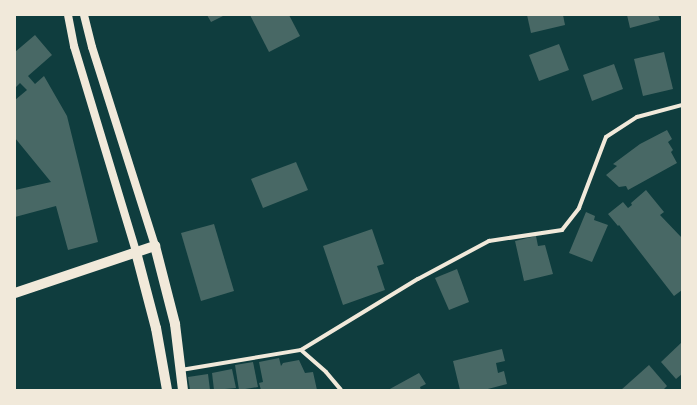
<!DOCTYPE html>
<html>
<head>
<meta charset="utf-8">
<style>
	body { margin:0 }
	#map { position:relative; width:697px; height:405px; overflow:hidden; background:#0f3d3e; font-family:"Sofia Sans Condensed",sans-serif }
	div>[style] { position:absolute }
	.building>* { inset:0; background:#486865 }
	.minor>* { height:4px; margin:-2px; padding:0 2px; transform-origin:2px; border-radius:2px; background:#f1e9da }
	.secondary>* { height:8px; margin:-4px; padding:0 4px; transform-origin:4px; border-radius:4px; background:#f1e9da }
	.primary>* { height:10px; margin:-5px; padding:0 5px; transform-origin:5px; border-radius:5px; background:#f1e9da }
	span { translate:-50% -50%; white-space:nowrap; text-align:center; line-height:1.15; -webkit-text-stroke:3px #f1e9da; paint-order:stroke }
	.frame { position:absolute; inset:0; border:16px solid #f1e9da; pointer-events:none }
</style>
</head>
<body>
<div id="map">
	<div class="building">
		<div style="clip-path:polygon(207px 15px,225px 15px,211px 22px)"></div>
		<div style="clip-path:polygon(250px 15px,289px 15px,300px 36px,269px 52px)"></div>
		<div style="clip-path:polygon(527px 15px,563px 15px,565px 25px,531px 33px)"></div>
		<div style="clip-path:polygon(627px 15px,658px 15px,660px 20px,630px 28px)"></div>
		<div style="clip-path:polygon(35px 35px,52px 55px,28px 76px,35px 84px,44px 76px,67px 116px,98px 242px,68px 250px,56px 206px,15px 217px,15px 190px,51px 182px,15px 138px,15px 100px,27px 90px,20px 83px,15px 88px,15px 52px)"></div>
		<div style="clip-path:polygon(559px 44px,569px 70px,539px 81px,529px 55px)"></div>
		<div style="clip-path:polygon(664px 52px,673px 89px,643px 96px,634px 59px)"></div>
		<div style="clip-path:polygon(614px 64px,623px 89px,592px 101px,583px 75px)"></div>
		<div style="clip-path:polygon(667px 130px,672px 139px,668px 142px,673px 150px,671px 152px,677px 163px,628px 190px,626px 186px,619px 187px,606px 175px,617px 166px,613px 164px,640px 144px)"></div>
		<div style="clip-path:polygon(296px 162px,308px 190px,263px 208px,251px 179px)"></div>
		<div style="clip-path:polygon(646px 190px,664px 212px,660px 215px,682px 238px,682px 290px,674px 296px,619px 225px,618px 226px,608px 214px,623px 202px,628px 208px,632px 205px,631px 203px)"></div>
		<div style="clip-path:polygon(586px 212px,595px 216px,594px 220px,608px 225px,592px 262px,569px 253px)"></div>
		<div style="clip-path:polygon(214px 224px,234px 291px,201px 301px,181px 233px)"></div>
		<div style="clip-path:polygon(372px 229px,384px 264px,377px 266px,385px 290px,343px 305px,323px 246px)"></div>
		<div style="clip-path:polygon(536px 236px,538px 246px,545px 245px,553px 274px,524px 281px,515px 241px)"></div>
		<div style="clip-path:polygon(457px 269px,469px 302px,449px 310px,435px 278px)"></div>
		<div style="clip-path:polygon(682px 342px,682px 374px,676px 379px,661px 362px)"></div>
		<div style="clip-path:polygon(502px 349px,505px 361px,496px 363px,498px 373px,504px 371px,507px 384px,484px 390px,460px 390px,453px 361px)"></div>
		<div style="clip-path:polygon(279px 358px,281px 366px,283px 363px,299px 360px,305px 373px,313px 372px,317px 390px,261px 390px,259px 383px,263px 382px,259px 362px)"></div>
		<div style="clip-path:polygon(253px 362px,258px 387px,239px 390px,235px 365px)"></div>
		<div style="clip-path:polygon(649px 365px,667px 386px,663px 390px,621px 390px)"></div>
		<div style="clip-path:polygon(232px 369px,236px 388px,214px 390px,212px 373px)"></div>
		<div style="clip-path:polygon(419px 373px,426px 384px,420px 387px,421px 390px,388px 390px)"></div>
		<div style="clip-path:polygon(208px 374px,210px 390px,190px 390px,188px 377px)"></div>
	</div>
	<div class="minor">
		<div style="left:301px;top:350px;width:137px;rotate:-31.3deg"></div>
		<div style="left:418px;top:279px;width:81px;rotate:-28.2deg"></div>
		<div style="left:489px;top:241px;width:74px;rotate:-8.6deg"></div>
		<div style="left:562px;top:230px;width:28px;rotate:-52deg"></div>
		<div style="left:579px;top:208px;width:76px;rotate:-69.2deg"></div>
		<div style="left:606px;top:137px;width:37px;rotate:-33deg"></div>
		<div style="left:637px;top:117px;width:47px;rotate:-14.9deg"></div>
		<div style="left:181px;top:370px;width:122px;rotate:-9.5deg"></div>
		<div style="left:301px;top:350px;width:33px;rotate:41deg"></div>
		<div style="left:326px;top:372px;width:23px;rotate:50deg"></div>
	</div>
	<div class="secondary">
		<div style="left:68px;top:15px;width:32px;rotate:79deg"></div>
		<div style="left:74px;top:46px;width:215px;rotate:73.2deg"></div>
		<div style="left:84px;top:15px;width:33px;rotate:76deg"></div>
		<div style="left:92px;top:47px;width:209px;rotate:72.4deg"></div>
	</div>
	<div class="primary">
		<div style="left:136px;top:252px;width:79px;rotate:75.3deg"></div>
		<div style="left:156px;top:328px;width:63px;rotate:79.9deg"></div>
		<div style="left:15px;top:293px;width:148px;rotate:-18.6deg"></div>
		<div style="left:155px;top:246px;width:81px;rotate:75.6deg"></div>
		<div style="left:175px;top:324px;width:66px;rotate:83.1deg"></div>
	</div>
	<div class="frame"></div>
</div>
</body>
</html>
